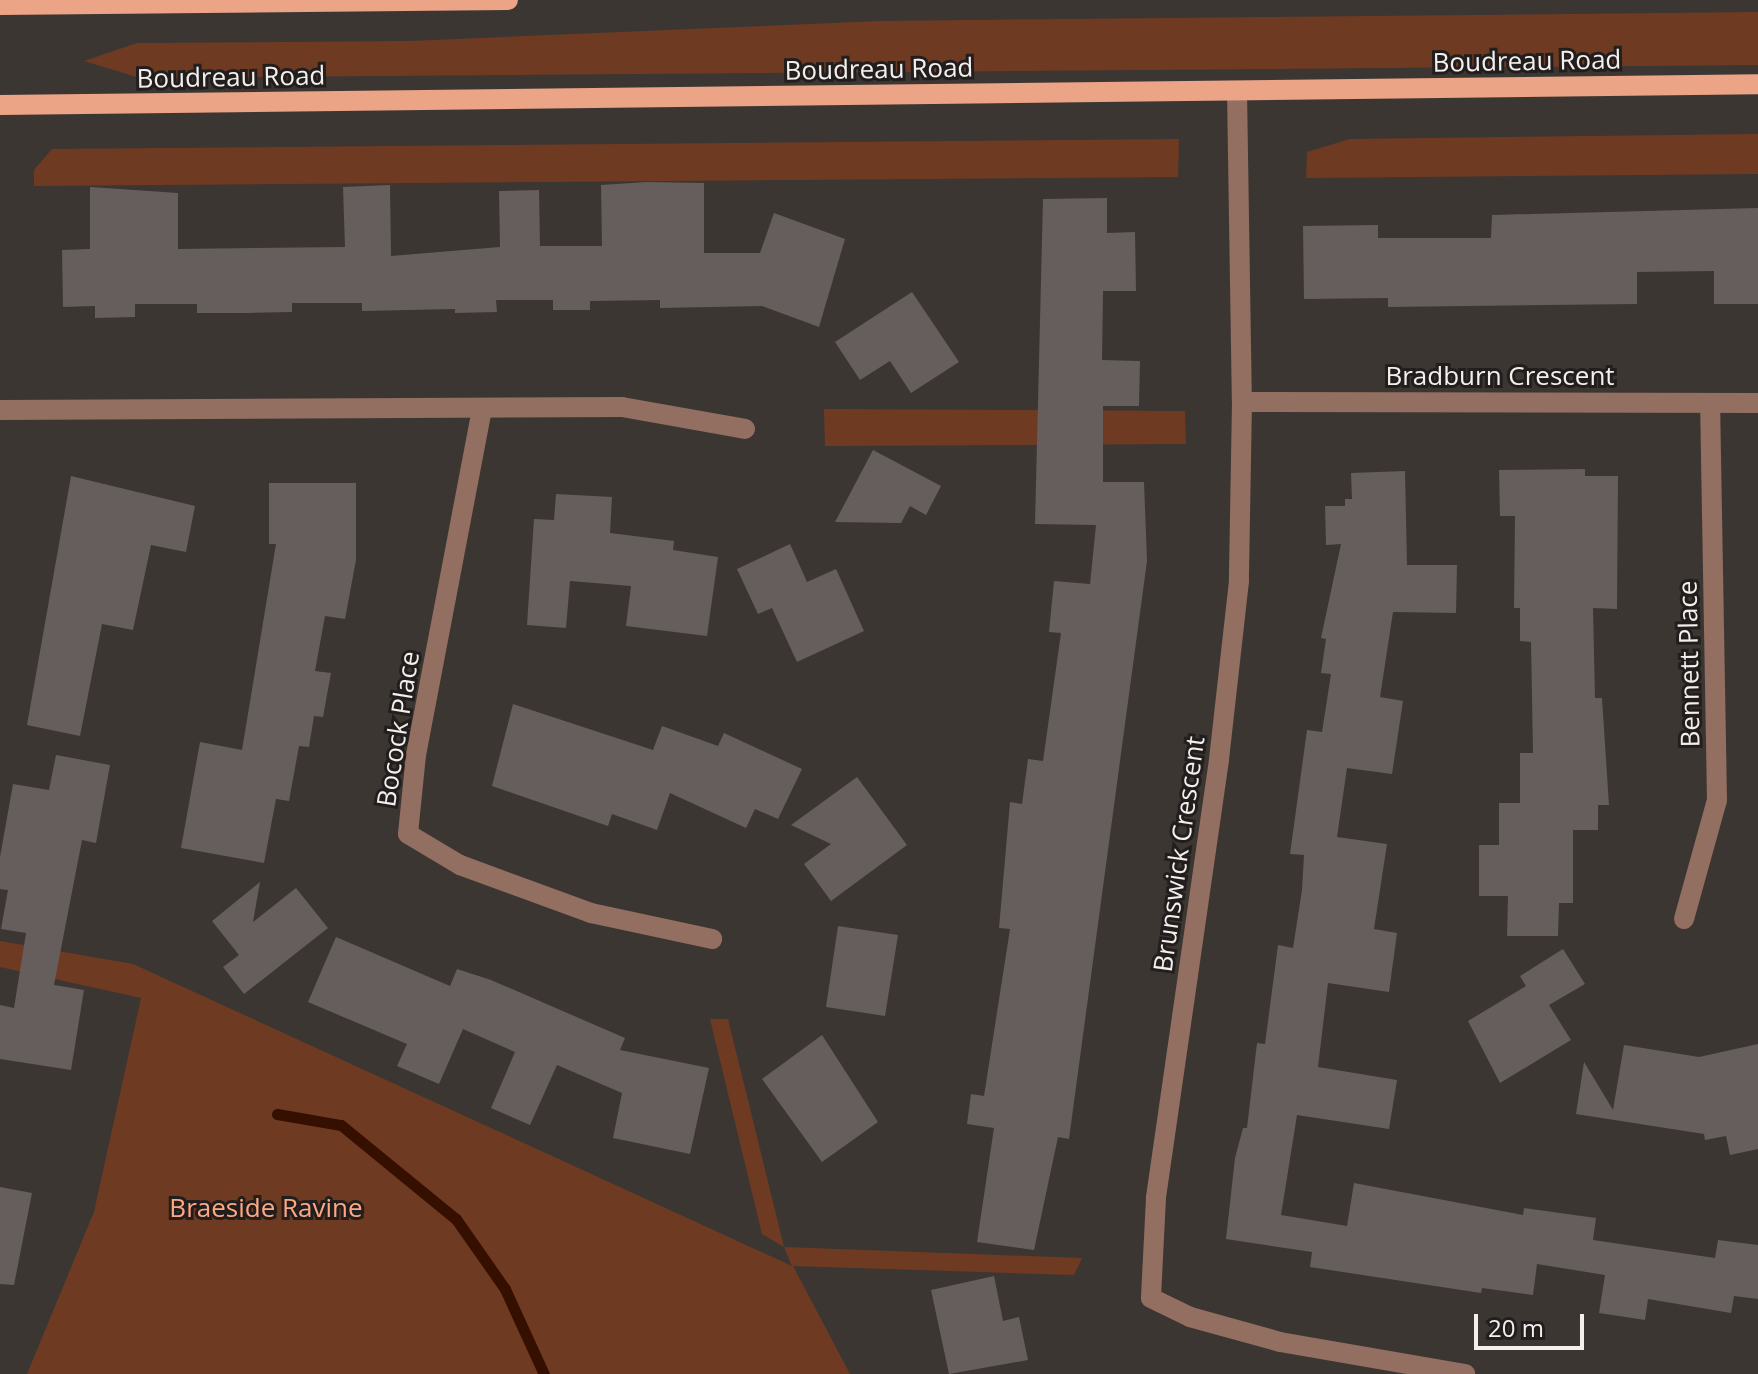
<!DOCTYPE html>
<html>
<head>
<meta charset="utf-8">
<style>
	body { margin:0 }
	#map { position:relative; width:1758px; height:1374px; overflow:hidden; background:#3c3633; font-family:"Open Sans",sans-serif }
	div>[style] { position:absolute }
	.green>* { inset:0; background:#6f3a22 }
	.stream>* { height:11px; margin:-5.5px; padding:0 5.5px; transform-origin:5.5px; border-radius:5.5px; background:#350f00 }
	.building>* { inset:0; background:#655e5c }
	.minor>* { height:20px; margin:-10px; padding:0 10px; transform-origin:10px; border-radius:10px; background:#926f60 }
	.major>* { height:20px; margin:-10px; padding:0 10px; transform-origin:10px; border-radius:10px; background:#eba486 }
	span { translate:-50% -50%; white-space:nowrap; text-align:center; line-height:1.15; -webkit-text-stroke:6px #211e1d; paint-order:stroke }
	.street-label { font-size:26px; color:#f3efed }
	.park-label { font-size:26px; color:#fda783 }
	.scale { position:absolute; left:1474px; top:1314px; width:110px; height:36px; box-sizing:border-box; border:4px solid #f3efed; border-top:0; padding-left:10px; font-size:24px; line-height:28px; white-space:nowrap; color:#f3efed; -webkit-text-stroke:6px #211e1d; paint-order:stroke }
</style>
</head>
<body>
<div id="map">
	<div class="green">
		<div style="clip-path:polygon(1758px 12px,1758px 65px,140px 78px,84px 61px,137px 43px,410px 41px,880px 21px)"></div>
		<div style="clip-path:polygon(1758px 134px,1758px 174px,1306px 178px,1307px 152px,1350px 139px)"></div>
		<div style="clip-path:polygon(1179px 139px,1178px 177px,34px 186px,34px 170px,52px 149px)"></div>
		<div style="clip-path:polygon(824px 409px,1185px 411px,1186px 444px,825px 446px)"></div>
		<div style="clip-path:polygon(0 941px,133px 964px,792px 1266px,784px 1247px,762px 1234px,710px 1019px,728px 1019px,784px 1247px,1082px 1258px,1074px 1275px,793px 1266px,850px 1374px,27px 1374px,94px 1212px,141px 998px,0 967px)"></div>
	</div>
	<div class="stream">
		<div style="left:277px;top:1114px;width:65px;rotate:9.8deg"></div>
		<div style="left:341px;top:1125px;width:149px;rotate:39.3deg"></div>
		<div style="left:456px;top:1219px;width:85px;rotate:55deg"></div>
		<div style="left:505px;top:1289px;width:94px;rotate:65.4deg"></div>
	</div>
	<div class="building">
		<div style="clip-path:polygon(647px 182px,704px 183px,704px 253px,760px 253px,774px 213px,845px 239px,819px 327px,762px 306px,660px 308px,660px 300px,590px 301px,590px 310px,553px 310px,553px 300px,496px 300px,497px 312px,455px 313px,455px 309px,362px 311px,362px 303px,292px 303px,292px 312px,248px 313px,197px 313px,197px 304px,135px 304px,135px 317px,95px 318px,95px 306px,63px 307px,62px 250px,90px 249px,90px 187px,178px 193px,178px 249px,345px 247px,343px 187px,390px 185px,391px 256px,500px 247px,499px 191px,539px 190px,540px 246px,602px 246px,601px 185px)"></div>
		<div style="clip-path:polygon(1107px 198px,1107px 233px,1135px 232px,1136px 291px,1103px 291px,1102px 360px,1140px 361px,1139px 406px,1103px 406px,1103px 482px,1144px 482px,1147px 561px,1069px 1139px,1058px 1137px,1034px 1250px,977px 1242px,994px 1128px,967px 1124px,971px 1094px,984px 1096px,1010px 929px,999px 928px,1010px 802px,1022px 804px,1028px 759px,1043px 761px,1061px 633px,1049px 632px,1054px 581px,1090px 584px,1096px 525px,1035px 524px,1043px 199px)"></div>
		<div style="clip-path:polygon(1758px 208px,1758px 304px,1714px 304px,1714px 271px,1637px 272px,1637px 304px,1388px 307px,1388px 298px,1304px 299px,1303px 226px,1378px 225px,1378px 238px,1491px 238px,1492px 215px)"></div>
		<div style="clip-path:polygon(912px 292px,959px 362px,911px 393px,890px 361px,860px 380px,835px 342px)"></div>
		<div style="clip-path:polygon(873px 450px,941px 486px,926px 515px,910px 506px,901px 523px,835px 522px)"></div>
		<div style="clip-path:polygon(1585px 469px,1585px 476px,1618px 476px,1617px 609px,1593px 608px,1595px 698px,1602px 698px,1609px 805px,1598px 805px,1598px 830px,1573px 830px,1573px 903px,1559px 903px,1558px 936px,1507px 936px,1508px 896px,1479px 896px,1479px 845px,1499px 845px,1499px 803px,1520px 803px,1520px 753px,1533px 753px,1531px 642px,1520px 641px,1520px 608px,1514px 608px,1515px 516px,1500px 516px,1499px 470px)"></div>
		<div style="clip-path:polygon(1405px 471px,1407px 565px,1457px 565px,1456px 613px,1393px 612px,1380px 697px,1403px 701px,1392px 774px,1347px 768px,1337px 837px,1387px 844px,1374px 929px,1397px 933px,1389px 992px,1328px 983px,1318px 1067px,1397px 1080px,1389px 1129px,1297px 1115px,1281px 1215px,1347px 1226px,1354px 1183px,1523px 1215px,1524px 1208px,1596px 1218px,1593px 1240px,1715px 1258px,1718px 1240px,1758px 1245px,1758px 1299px,1734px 1296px,1731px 1313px,1648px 1299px,1645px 1320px,1599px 1313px,1605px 1275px,1537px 1264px,1533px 1295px,1482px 1288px,1481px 1293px,1310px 1267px,1312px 1252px,1226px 1239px,1235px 1158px,1243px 1128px,1247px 1128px,1257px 1043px,1265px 1044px,1278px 945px,1293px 948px,1302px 890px,1304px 855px,1290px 854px,1307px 730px,1322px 732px,1331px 674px,1321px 673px,1326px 639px,1321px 638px,1341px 544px,1326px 545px,1325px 506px,1345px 506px,1345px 499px,1352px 499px,1351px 473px)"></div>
		<div style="clip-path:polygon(71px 476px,195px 506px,186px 552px,151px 545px,133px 630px,102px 624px,80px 736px,27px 725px)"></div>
		<div style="clip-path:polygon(269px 483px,356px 483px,356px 560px,345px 619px,325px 616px,315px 671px,331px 673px,323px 717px,314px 716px,309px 747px,299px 746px,289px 801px,276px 799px,264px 863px,181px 848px,200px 742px,242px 750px,276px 544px,269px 544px)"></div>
		<div style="clip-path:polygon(556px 494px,612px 497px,610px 533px,674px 541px,673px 550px,718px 557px,707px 636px,626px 626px,631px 586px,570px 581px,566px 628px,527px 625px,534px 519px,554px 520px)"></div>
		<div style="clip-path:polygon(790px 544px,807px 582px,836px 569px,864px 631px,797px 662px,772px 608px,758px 614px,737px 569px)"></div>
		<div style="clip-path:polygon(513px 704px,653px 750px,662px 726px,718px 746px,724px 733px,802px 769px,778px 819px,755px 809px,746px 828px,670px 793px,657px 830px,612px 814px,608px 826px,492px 786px)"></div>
		<div style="clip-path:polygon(56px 755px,110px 765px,96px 843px,82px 840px,54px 985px,84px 990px,71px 1070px,0 1059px,0 1005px,14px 1008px,26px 933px,1px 929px,8px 890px,0 889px,0 857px,13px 784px,49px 790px)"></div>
		<div style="clip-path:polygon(857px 777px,907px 845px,831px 901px,804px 864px,831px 844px,791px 825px)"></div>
		<div style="clip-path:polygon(260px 882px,253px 922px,296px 888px,328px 928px,244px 994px,223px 967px,239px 955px,212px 921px)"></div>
		<div style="clip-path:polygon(838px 926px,898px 935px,885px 1016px,826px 1007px)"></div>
		<div style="clip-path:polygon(336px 937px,450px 986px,457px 969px,491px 980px,625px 1038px,620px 1050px,709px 1068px,690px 1154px,613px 1138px,622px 1093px,557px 1065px,530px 1125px,491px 1108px,515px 1052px,463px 1029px,439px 1084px,397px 1066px,407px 1044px,308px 1002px)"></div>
		<div style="clip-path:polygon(1563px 949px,1585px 984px,1549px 1005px,1571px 1040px,1500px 1083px,1468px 1021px,1526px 986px,1520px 976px)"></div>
		<div style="clip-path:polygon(822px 1035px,878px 1122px,822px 1162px,762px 1079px)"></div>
		<div style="clip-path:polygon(1758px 1044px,1758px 1149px,1730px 1155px,1726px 1136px,1705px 1140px,1704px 1134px,1576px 1114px,1584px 1062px,1613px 1110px,1624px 1045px,1699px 1057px)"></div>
		<div style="clip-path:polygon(0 1187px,32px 1193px,14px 1285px,0 1284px)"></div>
		<div style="clip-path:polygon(994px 1276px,1003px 1321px,1019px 1317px,1028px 1360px,949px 1374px,931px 1290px)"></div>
	</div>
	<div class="minor">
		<div style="left:1237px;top:91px;width:311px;rotate:89.1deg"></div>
		<div style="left:1242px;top:402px;width:179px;rotate:91deg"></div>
		<div style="left:1239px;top:581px;width:180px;rotate:96.4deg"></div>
		<div style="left:1219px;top:760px;width:443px;rotate:98.2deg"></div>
		<div style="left:1156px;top:1198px;width:100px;rotate:92.9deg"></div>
		<div style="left:1151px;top:1298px;width:43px;rotate:26deg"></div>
		<div style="left:1190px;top:1317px;width:93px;rotate:15.5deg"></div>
		<div style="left:1280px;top:1342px;width:188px;rotate:9.8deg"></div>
		<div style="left:1242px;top:402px;width:516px;rotate:0.11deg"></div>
		<div style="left:482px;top:409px;width:352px;rotate:100.8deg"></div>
		<div style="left:416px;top:755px;width:79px;rotate:95.8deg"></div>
		<div style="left:408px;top:834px;width:61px;rotate:30.8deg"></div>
		<div style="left:460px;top:865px;width:140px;rotate:20.1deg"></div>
		<div style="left:591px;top:913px;width:124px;rotate:12.1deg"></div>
		<div style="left:0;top:410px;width:622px;rotate:-0.28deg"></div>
		<div style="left:622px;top:407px;width:125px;rotate:10.1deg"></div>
		<div style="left:1684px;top:919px;width:123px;rotate:-74.5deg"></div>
		<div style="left:1717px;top:800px;width:397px;rotate:-91deg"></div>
	</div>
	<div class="major">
		<div style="left:0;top:5px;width:508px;rotate:-0.56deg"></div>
		<div style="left:0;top:105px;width:1758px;rotate:-0.68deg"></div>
	</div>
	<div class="street-label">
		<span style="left:1527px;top:61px;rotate:-1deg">Boudreau Road</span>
		<span style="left:879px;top:69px;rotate:-1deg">Boudreau Road</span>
		<span style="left:231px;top:77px;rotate:-1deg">Boudreau Road</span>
		<span style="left:1500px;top:376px">Bradburn Crescent</span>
		<span style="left:1689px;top:664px;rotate:-91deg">Bennett Place</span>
		<span style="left:398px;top:729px;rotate:-81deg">Bocock Place</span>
		<span style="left:1179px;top:854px;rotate:-82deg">Brunswick Crescent</span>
	</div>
	<div class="park-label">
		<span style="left:266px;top:1208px">Braeside Ravine</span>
	</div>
	<div class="scale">20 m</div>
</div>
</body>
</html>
